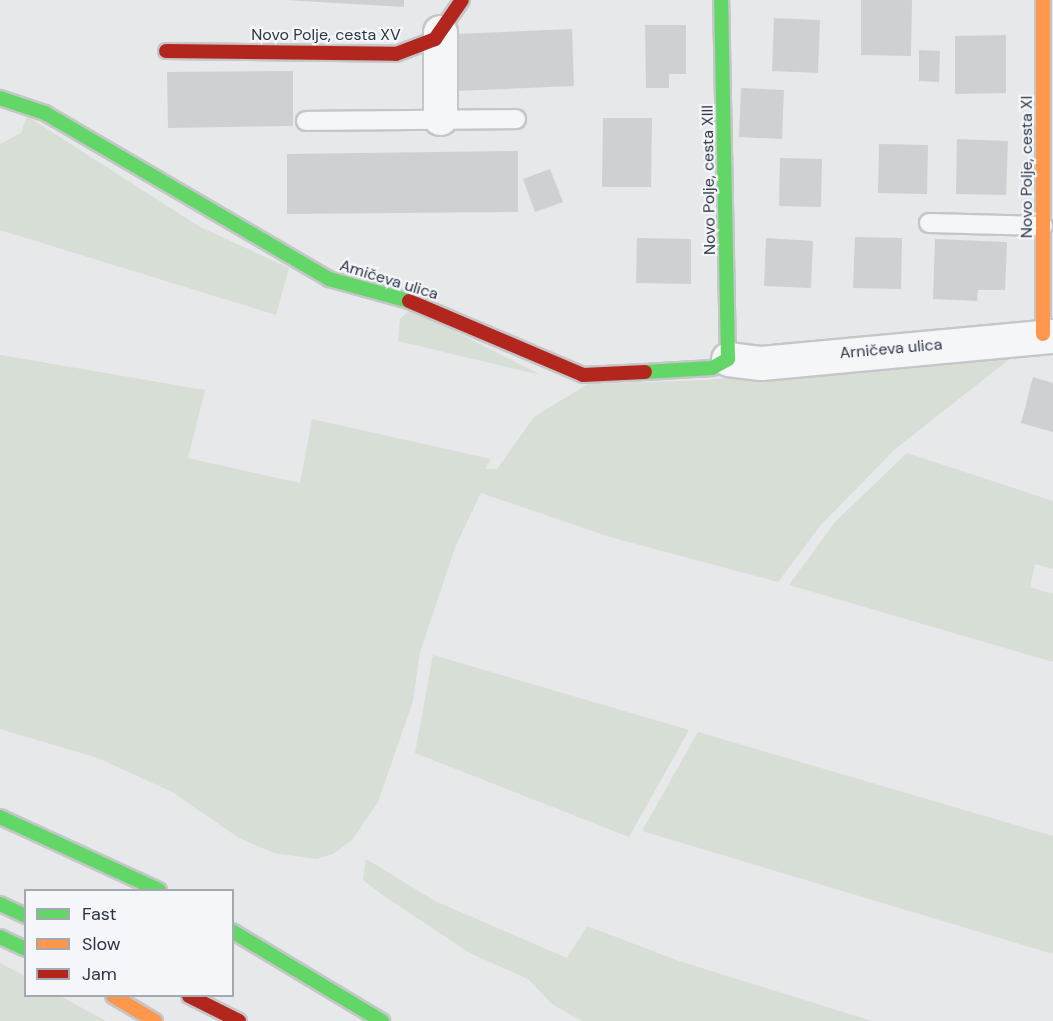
<!DOCTYPE html>
<html>
<head>
<meta charset="utf-8">
<style>
	body { margin:0 }
	#map { position:relative; width:1053px; height:1021px; overflow:hidden; background:#e6e8ea; font-family:"DM Sans",sans-serif }
	div>[style] { position:absolute }
	.green>* { inset:0; background:#d6ded6 }
	.building>* { inset:0; background:#ced0d3 }
	.roads { filter:drop-shadow(2px 0 #c4c6c8) drop-shadow(-2px 0 #c4c6c8) drop-shadow(0 2px #c4c6c8) drop-shadow(0 -2px #c4c6c8) }
	.lane>* { height:18px; margin:-9px; padding:0 9px; transform-origin:9px; border-radius:9px; background:#f5f6f7 }
	.street>* { height:33px; margin:-16.5px; padding:0 16.5px; transform-origin:16.5px; border-radius:16.5px; background:#f5f6f7 }
	.fast>* { height:14px; margin:-7px; padding:0 7px; transform-origin:7px; border-radius:7px; background:#63d668 }
	.slow>* { height:14px; margin:-7px; padding:0 7px; transform-origin:7px; border-radius:7px; background:#ff974d }
	.jam>* { height:14px; margin:-7px; padding:0 7px; transform-origin:7px; border-radius:7px; background:#b3261e }
	span { translate:-50% -50%; white-space:nowrap; text-align:center; line-height:1.15; -webkit-text-stroke:4.5px #f4f6f9; paint-order:stroke }
	.street-label { font-size:16px; color:#2b3445 }
	.legend { position:absolute; left:24px; top:889px; width:210px; height:108px; box-sizing:border-box; background:#f4f6f9; border:2px solid #a4a8b1; margin:0; padding:8px 10px; list-style:none; font-size:18px; color:#2b3445 }
	.legend li { display:flex; align-items:center; gap:12px; height:30px }
	.legend b { width:30px; border:2px solid #a4a8b1 }
</style>
</head>
<body>
<div id="map">
	<div class="green">
		<div style="clip-path:polygon(27px 116px,200px 227px,289px 268px,276px 315px,0 230px,0 144px,21px 133px)"></div>
		<div style="clip-path:polygon(411px 309px,541px 375px,398px 341px,400px 319px)"></div>
		<div style="clip-path:polygon(1009px 350px,1011px 358px,894px 450px,820px 526px,778px 582px,610px 537px,481px 493px,456px 545px,420px 652px,413px 701px,378px 802px,352px 840px,333px 854px,316px 859px,274px 853px,239px 838px,172px 792px,98px 758px,0 729px,0 355px,205px 390px,188px 458px,300px 483px,312px 419px,491px 459px,485px 469px,497px 469px,534px 417px,588px 384px,706px 380px)"></div>
		<div style="clip-path:polygon(907px 453px,1053px 501px,1053px 569px,1035px 564px,1030px 587px,1053px 594px,1053px 662px,789px 585px,835px 522px)"></div>
		<div style="clip-path:polygon(433px 655px,689px 730px,629px 837px,415px 753px)"></div>
		<div style="clip-path:polygon(698px 732px,1053px 836px,1053px 954px,642px 831px)"></div>
		<div style="clip-path:polygon(366px 859px,435px 901px,567px 958px,587px 926px,679px 961px,872px 1021px,582px 1021px,552px 1004px,528px 979px,470px 953px,384px 896px,363px 880px)"></div>
		<div style="clip-path:polygon(0 963px,25px 976px,26px 996px,60px 996px,106px 1021px,0 1021px)"></div>
	</div>
	<div class="building">
		<div style="clip-path:polygon(285px 0,404px 0,404px 7px)"></div>
		<div style="clip-path:polygon(861px 0,912px 0,911px 56px,861px 55px)"></div>
		<div style="clip-path:polygon(774px 18px,820px 20px,818px 73px,772px 71px)"></div>
		<div style="clip-path:polygon(645px 25px,686px 25px,686px 74px,669px 74px,669px 88px,646px 88px)"></div>
		<div style="clip-path:polygon(572px 29px,574px 86px,457px 91px,455px 34px)"></div>
		<div style="clip-path:polygon(1006px 35px,1006px 93px,955px 94px,955px 36px)"></div>
		<div style="clip-path:polygon(919px 50px,940px 51px,939px 82px,919px 81px)"></div>
		<div style="clip-path:polygon(293px 71px,293px 126px,168px 128px,167px 72px)"></div>
		<div style="clip-path:polygon(741px 88px,784px 90px,782px 139px,739px 137px)"></div>
		<div style="clip-path:polygon(603px 118px,652px 118px,651px 187px,602px 187px)"></div>
		<div style="clip-path:polygon(957px 139px,1008px 141px,1006px 195px,956px 194px)"></div>
		<div style="clip-path:polygon(879px 144px,928px 145px,927px 194px,878px 193px)"></div>
		<div style="clip-path:polygon(518px 151px,518px 212px,287px 214px,287px 154px)"></div>
		<div style="clip-path:polygon(780px 158px,822px 159px,821px 207px,779px 206px)"></div>
		<div style="clip-path:polygon(550px 169px,563px 202px,535px 212px,523px 179px)"></div>
		<div style="clip-path:polygon(855px 237px,902px 238px,901px 289px,853px 288px)"></div>
		<div style="clip-path:polygon(637px 238px,691px 239px,691px 284px,636px 283px)"></div>
		<div style="clip-path:polygon(766px 238px,813px 241px,811px 288px,764px 286px)"></div>
		<div style="clip-path:polygon(935px 239px,1007px 242px,1005px 290px,978px 290px,977px 301px,933px 299px)"></div>
		<div style="clip-path:polygon(1033px 377px,1053px 383px,1053px 432px,1021px 423px)"></div>
	</div>
	<div class="roads">
		<div class="lane">
			<div style="left:306px;top:121px;width:210px;rotate:-0.5deg"></div>
			<div style="left:929px;top:223px;width:114px;rotate:1.5deg"></div>
		</div>
		<div class="street">
			<div style="left:440px;top:118px;width:86px;rotate:-90deg"></div>
			<div style="left:728px;top:359px;width:33px;rotate:7deg"></div>
			<div style="left:761px;top:363px;width:293px;rotate:-5.3deg"></div>
		</div>
		<div class="fast">
			<div style="left:0;top:98px;width:47px;rotate:18.4deg"></div>
			<div style="left:45px;top:113px;width:329px;rotate:30.3deg"></div>
			<div style="left:329px;top:279px;width:83px;rotate:15.4deg"></div>
			<div style="left:645px;top:372px;width:67px;rotate:-3.4deg"></div>
			<div style="left:712px;top:368px;width:18px;rotate:-29deg"></div>
			<div style="left:728px;top:359px;width:359px;rotate:-91.1deg"></div>
			<div style="left:0;top:817px;width:175px;rotate:24.7deg"></div>
			<div style="left:0;top:904px;width:29px;rotate:25deg"></div>
			<div style="left:232px;top:931px;width:175px;rotate:31deg"></div>
			<div style="left:0;top:937px;width:29px;rotate:25deg"></div>
		</div>
		<div class="slow">
			<div style="left:1043px;top:0;width:334px;rotate:90deg"></div>
			<div style="left:113px;top:996px;width:49px;rotate:30.8deg"></div>
		</div>
		<div class="jam">
			<div style="left:166px;top:51px;width:230px;rotate:0.7deg"></div>
			<div style="left:396px;top:54px;width:42px;rotate:-21deg"></div>
			<div style="left:435px;top:39px;width:47px;rotate:-55.3deg"></div>
			<div style="left:409px;top:301px;width:189px;rotate:23deg"></div>
			<div style="left:583px;top:375px;width:62px;rotate:-2.8deg"></div>
			<div style="left:189px;top:996px;width:56px;rotate:26.6deg"></div>
		</div>
	</div>
	<div class="street-label">
		<span style="left:326px;top:35px">Novo Polje, cesta XV</span>
		<span style="left:1027px;top:167px;rotate:-90deg">Novo Polje, cesta XI</span>
		<span style="left:709px;top:180px;rotate:-91deg">Novo Polje, cesta XIII</span>
		<span style="left:389px;top:280px;rotate:17deg">Amičeva ulica</span>
		<span style="left:891px;top:349px;rotate:-5deg">Arničeva ulica</span>
	</div>
	<ul class="legend">
	<li><b style="height:8px;background:#63d668"></b>Fast</li>
	<li><b style="height:8px;background:#ff974d"></b>Slow</li>
	<li><b style="height:8px;background:#b3261e"></b>Jam</li>
	</ul>
</div>
</body>
</html>
